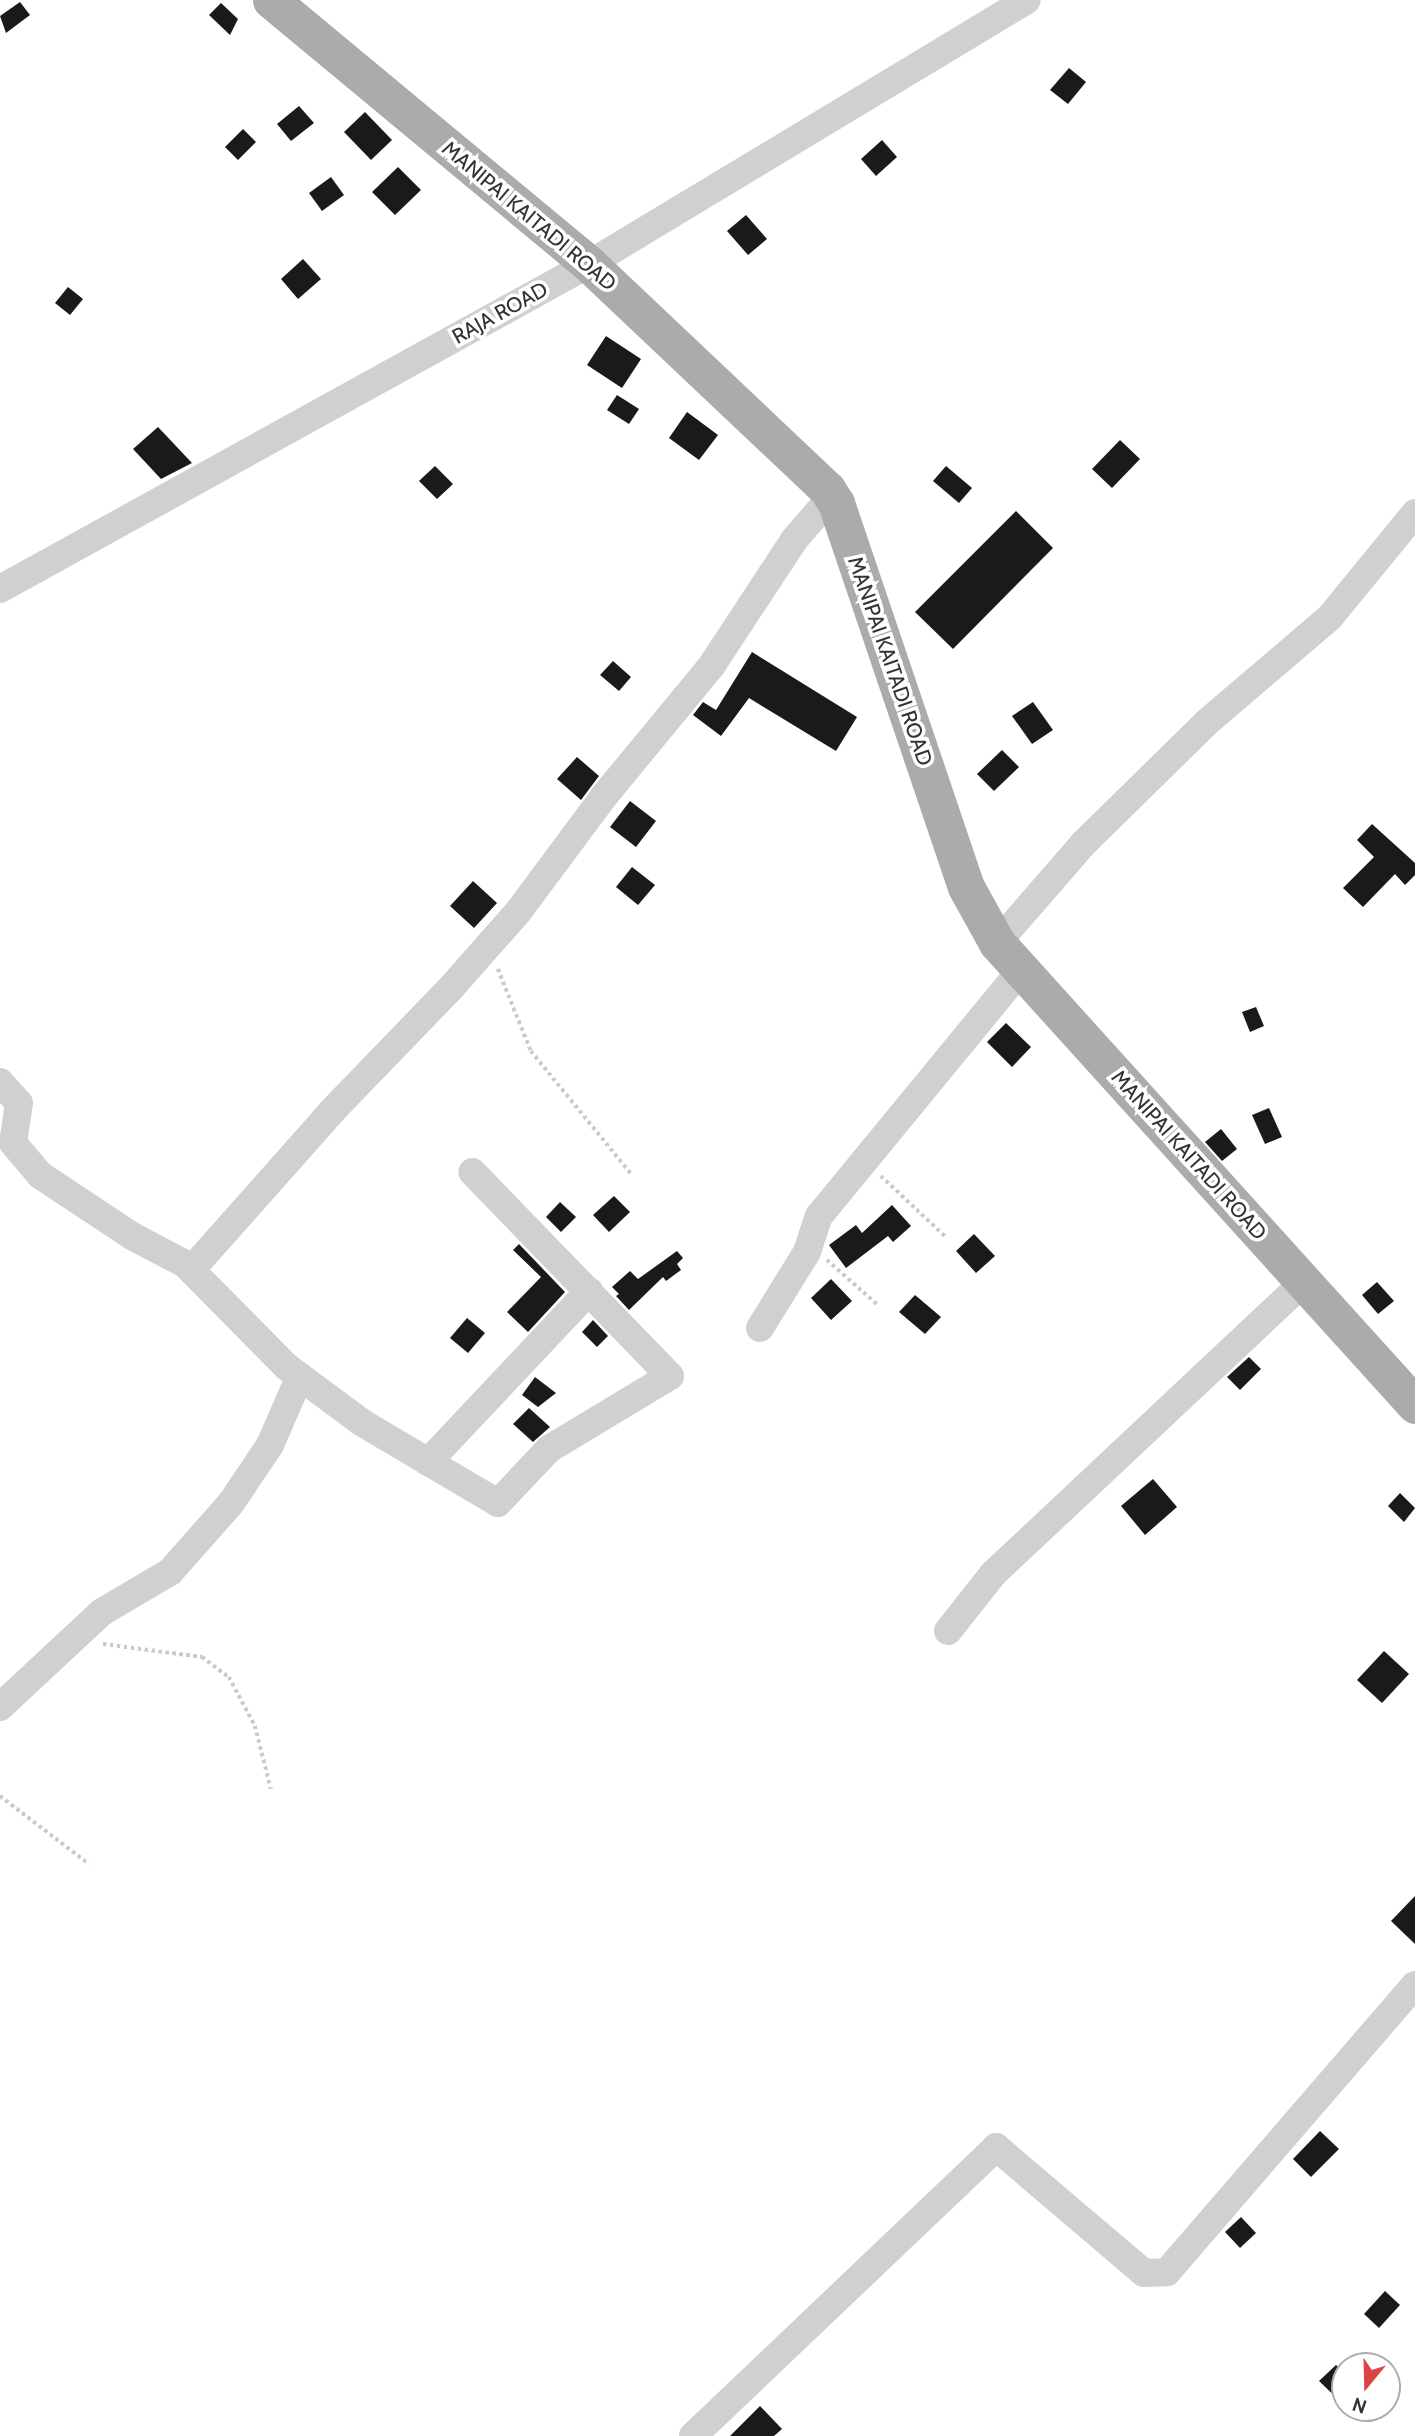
<!DOCTYPE html>
<html>
<head>
<meta charset="utf-8">
<style>
	body { margin:0 }
	#map { position:relative; width:1415px; height:2436px; overflow:hidden; background:#fff; font-family:Cabin,sans-serif }
	div>[style] { position:absolute }
	.building>* { inset:0; background:#1a1a1a }
	.path>* { height:3.5px; margin-top:-1.75px; transform-origin:0; background:repeating-linear-gradient(90deg,#cacaca 0 3.5px,transparent 0 7px) }
	.minor>* { height:28px; margin:-14px; padding:0 14px; transform-origin:14px; border-radius:14px; background:#d0d0d0 }
	.major>* { height:37px; margin:-18.5px; padding:0 18.5px; transform-origin:18.5px; border-radius:18.5px; background:#ababab }
	span { translate:-50% -50%; white-space:nowrap; text-align:center; line-height:1.15; -webkit-text-stroke:7px #fff; paint-order:stroke }
	.street-label { font-size:21px; color:#333 }
	.north { position:absolute; left:1331px; top:2352px; width:70px; height:70px; box-sizing:border-box; background:#fff; border:2px solid #adadad; border-radius:50%; rotate:199deg; font-size:19px; font-weight:700; line-height:28px; text-align:center; color:#333 }
	.north::after { content:''; display:block; margin:auto; width:24px; height:32px; background:#dc4344; clip-path:polygon(50% 0,100% 100%,50% 72%,0 100%) }
</style>
</head>
<body>
<div id="map">
	<div class="building">
		<div style="clip-path:polygon(20px 2px,30px 15px,6px 33px,0 16px)"></div>
		<div style="clip-path:polygon(221px 3px,238px 19px,230px 35px,209px 15px)"></div>
		<div style="clip-path:polygon(1069px 68px,1086px 82px,1068px 104px,1050px 90px)"></div>
		<div style="clip-path:polygon(299px 106px,314px 123px,291px 141px,277px 124px)"></div>
		<div style="clip-path:polygon(365px 112px,392px 140px,371px 160px,344px 132px)"></div>
		<div style="clip-path:polygon(243px 129px,256px 142px,238px 160px,225px 147px)"></div>
		<div style="clip-path:polygon(882px 140px,897px 157px,876px 176px,861px 159px)"></div>
		<div style="clip-path:polygon(398px 167px,421px 190px,395px 215px,372px 192px)"></div>
		<div style="clip-path:polygon(331px 177px,344px 195px,322px 211px,309px 193px)"></div>
		<div style="clip-path:polygon(746px 215px,767px 239px,748px 255px,727px 231px)"></div>
		<div style="clip-path:polygon(303px 259px,321px 279px,298px 299px,281px 279px)"></div>
		<div style="clip-path:polygon(68px 287px,83px 299px,70px 315px,55px 303px)"></div>
		<div style="clip-path:polygon(606px 336px,641px 359px,622px 388px,587px 365px)"></div>
		<div style="clip-path:polygon(617px 395px,639px 409px,629px 424px,607px 410px)"></div>
		<div style="clip-path:polygon(687px 412px,718px 435px,699px 460px,669px 438px)"></div>
		<div style="clip-path:polygon(158px 427px,192px 463px,161px 479px,133px 449px)"></div>
		<div style="clip-path:polygon(1120px 440px,1140px 459px,1112px 488px,1092px 469px)"></div>
		<div style="clip-path:polygon(435px 466px,453px 484px,437px 499px,419px 481px)"></div>
		<div style="clip-path:polygon(946px 466px,972px 488px,959px 503px,933px 481px)"></div>
		<div style="clip-path:polygon(1016px 511px,1053px 548px,953px 649px,915px 612px)"></div>
		<div style="clip-path:polygon(752px 652px,857px 717px,836px 751px,749px 698px,721px 736px,693px 715px,703px 702px,716px 710px)"></div>
		<div style="clip-path:polygon(613px 661px,631px 677px,619px 691px,600px 675px)"></div>
		<div style="clip-path:polygon(1033px 702px,1053px 730px,1032px 744px,1012px 716px)"></div>
		<div style="clip-path:polygon(1002px 750px,1019px 767px,994px 791px,977px 774px)"></div>
		<div style="clip-path:polygon(577px 757px,599px 776px,581px 800px,557px 779px)"></div>
		<div style="clip-path:polygon(630px 801px,656px 821px,636px 847px,610px 827px)"></div>
		<div style="clip-path:polygon(1372px 824px,1415px 863px,1415px 875px,1405px 885px,1395px 874px,1363px 907px,1343px 888px,1374px 857px,1357px 840px)"></div>
		<div style="clip-path:polygon(632px 867px,655px 885px,638px 905px,616px 887px)"></div>
		<div style="clip-path:polygon(473px 881px,497px 903px,474px 928px,450px 906px)"></div>
		<div style="clip-path:polygon(1256px 1007px,1264px 1026px,1250px 1032px,1242px 1012px)"></div>
		<div style="clip-path:polygon(1006px 1023px,1031px 1047px,1012px 1067px,987px 1042px)"></div>
		<div style="clip-path:polygon(1269px 1108px,1282px 1137px,1265px 1144px,1252px 1115px)"></div>
		<div style="clip-path:polygon(1221px 1129px,1237px 1149px,1222px 1161px,1205px 1142px)"></div>
		<div style="clip-path:polygon(614px 1196px,630px 1212px,609px 1232px,593px 1215px)"></div>
		<div style="clip-path:polygon(560px 1202px,576px 1217px,561px 1232px,546px 1217px)"></div>
		<div style="clip-path:polygon(892px 1205px,911px 1226px,893px 1242px,888px 1236px,846px 1268px,829px 1245px,856px 1225px,862px 1233px)"></div>
		<div style="clip-path:polygon(974px 1234px,995px 1256px,976px 1273px,956px 1251px)"></div>
		<div style="clip-path:polygon(519px 1244px,565px 1292px,528px 1332px,507px 1312px,541px 1277px,513px 1250px)"></div>
		<div style="clip-path:polygon(677px 1251px,683px 1258px,677px 1264px,681px 1270px,666px 1281px,663px 1277px,629px 1310px,616px 1296px,619px 1294px,612px 1287px,630px 1271px,638px 1279px)"></div>
		<div style="clip-path:polygon(831px 1279px,852px 1301px,831px 1320px,811px 1298px)"></div>
		<div style="clip-path:polygon(1377px 1282px,1394px 1301px,1378px 1314px,1362px 1295px)"></div>
		<div style="clip-path:polygon(915px 1295px,941px 1317px,925px 1334px,899px 1312px)"></div>
		<div style="clip-path:polygon(467px 1318px,485px 1333px,468px 1353px,450px 1338px)"></div>
		<div style="clip-path:polygon(593px 1320px,608px 1336px,597px 1347px,582px 1332px)"></div>
		<div style="clip-path:polygon(1249px 1357px,1261px 1369px,1240px 1390px,1227px 1377px)"></div>
		<div style="clip-path:polygon(535px 1377px,556px 1393px,538px 1407px,522px 1395px)"></div>
		<div style="clip-path:polygon(529px 1408px,550px 1427px,533px 1442px,513px 1424px)"></div>
		<div style="clip-path:polygon(1153px 1479px,1177px 1507px,1145px 1535px,1121px 1506px)"></div>
		<div style="clip-path:polygon(1400px 1493px,1415px 1508px,1404px 1522px,1388px 1506px)"></div>
		<div style="clip-path:polygon(1384px 1651px,1409px 1674px,1382px 1703px,1357px 1680px)"></div>
		<div style="clip-path:polygon(1415px 1896px,1415px 1944px,1391px 1921px)"></div>
		<div style="clip-path:polygon(1320px 2131px,1339px 2149px,1311px 2177px,1293px 2159px)"></div>
		<div style="clip-path:polygon(1241px 2217px,1256px 2233px,1240px 2248px,1225px 2232px)"></div>
		<div style="clip-path:polygon(1385px 2291px,1400px 2305px,1379px 2328px,1364px 2314px)"></div>
		<div style="clip-path:polygon(1336px 2365px,1345px 2374px,1345px 2406px,1319px 2381px)"></div>
		<div style="clip-path:polygon(760px 2406px,782px 2429px,774px 2436px,730px 2436px)"></div>
	</div>
	<div class="path">
		<div style="left:498px;top:969px;width:88px;rotate:68.1deg"></div>
		<div style="left:531px;top:1051px;width:160px;rotate:50.8deg"></div>
		<div style="left:881px;top:1176px;width:89px;rotate:43.2deg"></div>
		<div style="left:827px;top:1260px;width:68px;rotate:41.4deg"></div>
		<div style="left:103px;top:1644px;width:100px;rotate:7.5deg"></div>
		<div style="left:202px;top:1657px;width:34px;rotate:37deg"></div>
		<div style="left:229px;top:1677px;width:55px;rotate:62deg"></div>
		<div style="left:255px;top:1726px;width:65px;rotate:75.7deg"></div>
		<div style="left:0;top:1796px;width:112px;rotate:37.4deg"></div>
	</div>
	<div class="minor">
		<div style="left:0;top:589px;width:673px;rotate:-28.89deg"></div>
		<div style="left:589px;top:264px;width:511px;rotate:-31.08deg"></div>
		<div style="left:997px;top:943px;width:131px;rotate:-49deg"></div>
		<div style="left:1083px;top:844px;width:173px;rotate:-44.5deg"></div>
		<div style="left:1206px;top:723px;width:163px;rotate:-40.5deg"></div>
		<div style="left:1330px;top:617px;width:134px;rotate:-50.7deg"></div>
		<div style="left:0;top:1082px;width:28px;rotate:48deg"></div>
		<div style="left:19px;top:1103px;width:40px;rotate:98.5deg"></div>
		<div style="left:13px;top:1143px;width:42px;rotate:49.8deg"></div>
		<div style="left:40px;top:1175px;width:110px;rotate:33.5deg"></div>
		<div style="left:132px;top:1236px;width:60px;rotate:27.8deg"></div>
		<div style="left:185px;top:1264px;width:145px;rotate:45.3deg"></div>
		<div style="left:287px;top:1367px;width:92px;rotate:36.6deg"></div>
		<div style="left:361px;top:1422px;width:159px;rotate:30.6deg"></div>
		<div style="left:498px;top:1503px;width:74px;rotate:-46.6deg"></div>
		<div style="left:549px;top:1449px;width:141px;rotate:-31.1deg"></div>
		<div style="left:670px;top:1376px;width:284px;rotate:-134.1deg"></div>
		<div style="left:191px;top:1270px;width:213px;rotate:-48.4deg"></div>
		<div style="left:332px;top:1111px;width:170px;rotate:-46deg"></div>
		<div style="left:450px;top:989px;width:103px;rotate:-48.6deg"></div>
		<div style="left:518px;top:912px;width:146px;rotate:-53.4deg"></div>
		<div style="left:605px;top:795px;width:168px;rotate:-50.5deg"></div>
		<div style="left:712px;top:665px;width:149px;rotate:-56.7deg"></div>
		<div style="left:794px;top:540px;width:58px;rotate:-49.2deg"></div>
		<div style="left:760px;top:1328px;width:89px;rotate:-58.3deg"></div>
		<div style="left:807px;top:1252px;width:38px;rotate:-72deg"></div>
		<div style="left:819px;top:1216px;width:318px;rotate:-50.6deg"></div>
		<div style="left:428px;top:1462px;width:235px;rotate:-46.7deg"></div>
		<div style="left:948px;top:1631px;width:73px;rotate:-51.7deg"></div>
		<div style="left:993px;top:1574px;width:427px;rotate:-43.2deg"></div>
		<div style="left:0;top:1707px;width:139px;rotate:-43deg"></div>
		<div style="left:102px;top:1612px;width:79px;rotate:-30.5deg"></div>
		<div style="left:170px;top:1572px;width:92px;rotate:-48.5deg"></div>
		<div style="left:231px;top:1503px;width:70px;rotate:-56.1deg"></div>
		<div style="left:270px;top:1445px;width:75px;rotate:-66.5deg"></div>
		<div style="left:693px;top:2436px;width:419px;rotate:-43.6deg"></div>
		<div style="left:996px;top:2147px;width:194px;rotate:40.4deg"></div>
		<div style="left:1144px;top:2273px;width:23px;rotate:-2deg"></div>
		<div style="left:1167px;top:2272px;width:379px;rotate:-49.2deg"></div>
	</div>
	<div class="major">
		<div style="left:271px;top:0;width:413px;rotate:39.7deg"></div>
		<div style="left:589px;top:264px;width:328px;rotate:43.4deg"></div>
		<div style="left:827px;top:489px;width:17px;rotate:57deg"></div>
		<div style="left:836px;top:503px;width:405px;rotate:71.3deg"></div>
		<div style="left:966px;top:887px;width:64px;rotate:61deg"></div>
		<div style="left:997px;top:943px;width:623px;rotate:47.86deg"></div>
	</div>
	<div class="street-label">
		<span style="left:529px;top:216px;rotate:40deg">MANIPAI KAITADI ROAD</span>
		<span style="left:500px;top:313px;rotate:-29deg">RAJA ROAD</span>
		<span style="left:890px;top:661px;rotate:71deg">MANIPAI KAITADI ROAD</span>
		<span style="left:1189px;top:1155px;rotate:48deg">MANIPAI KAITADI ROAD</span>
	</div>
	<div class="north">N</div>
</div>
</body>
</html>
